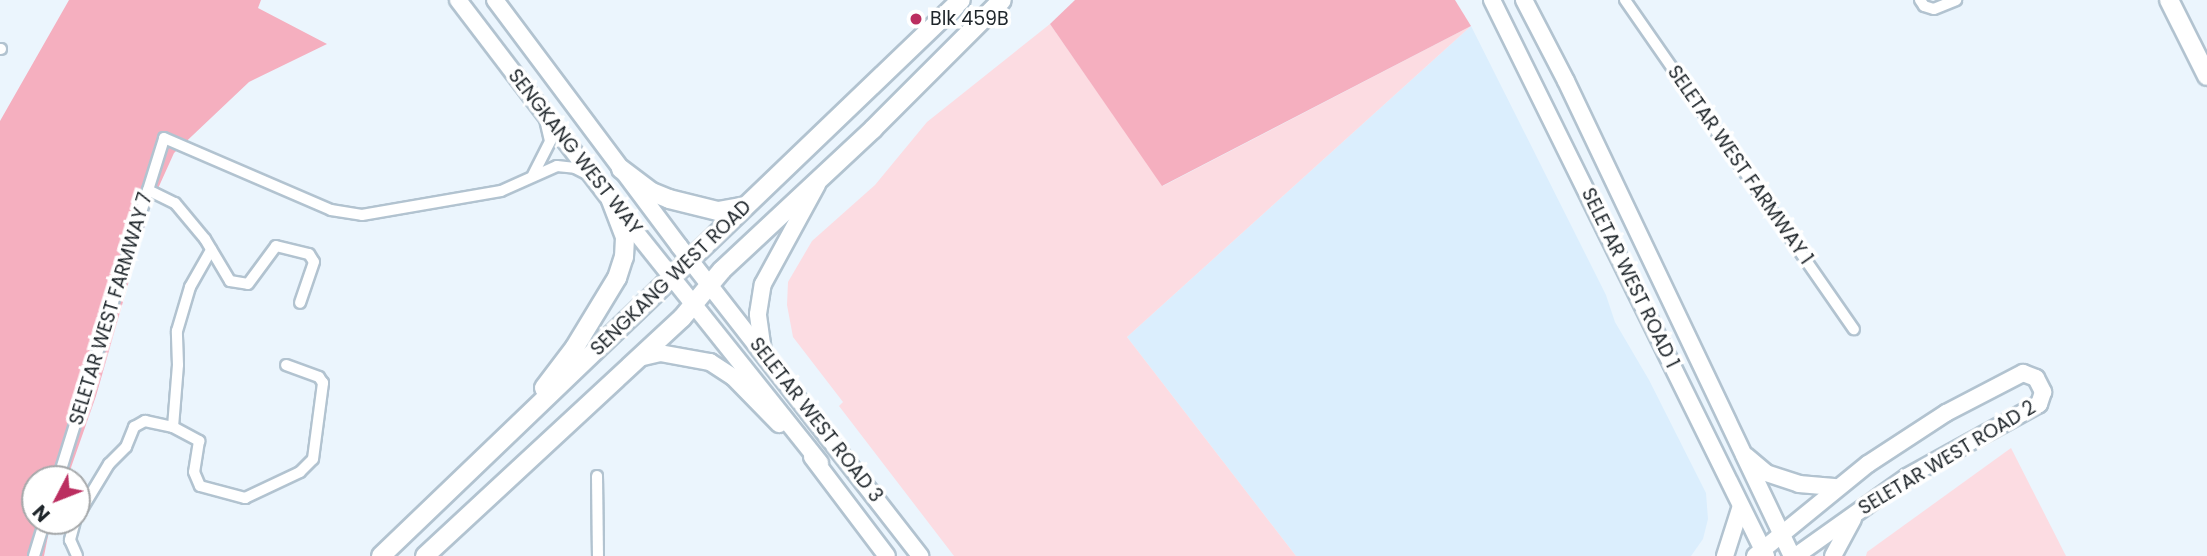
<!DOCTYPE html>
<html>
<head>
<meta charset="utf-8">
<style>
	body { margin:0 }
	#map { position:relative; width:2207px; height:556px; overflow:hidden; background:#ebf5fd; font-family:Poppins,sans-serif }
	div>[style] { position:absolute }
	.built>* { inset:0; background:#dbeefd }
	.green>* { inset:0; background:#fcdce2 }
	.forest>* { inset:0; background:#f5afbf }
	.roads { filter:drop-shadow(2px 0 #b2c3d0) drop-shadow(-2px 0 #b2c3d0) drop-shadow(0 2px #b2c3d0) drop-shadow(0 -2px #b2c3d0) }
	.street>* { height:10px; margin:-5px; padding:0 5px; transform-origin:5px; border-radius:5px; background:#fff }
	.secondary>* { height:16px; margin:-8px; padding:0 8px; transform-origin:8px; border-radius:8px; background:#fff }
	.primary>* { height:18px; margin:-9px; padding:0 9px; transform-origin:9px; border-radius:9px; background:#fff }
	.dots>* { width:19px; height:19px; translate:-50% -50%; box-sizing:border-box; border:4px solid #fff; border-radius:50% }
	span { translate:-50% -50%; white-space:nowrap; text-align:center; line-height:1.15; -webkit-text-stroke:7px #fff; paint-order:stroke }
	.poi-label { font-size:19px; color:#1e252a }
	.left { translate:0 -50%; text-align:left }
	.street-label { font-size:19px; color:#1e252a }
	.north { position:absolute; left:21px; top:465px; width:70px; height:70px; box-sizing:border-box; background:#fff; border:2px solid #a5a8aa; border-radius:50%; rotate:228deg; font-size:19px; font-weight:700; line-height:28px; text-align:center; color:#1e252a }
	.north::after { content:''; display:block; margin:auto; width:24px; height:32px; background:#bb2e60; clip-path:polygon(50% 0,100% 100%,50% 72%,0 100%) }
</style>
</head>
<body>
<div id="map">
	<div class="built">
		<div style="clip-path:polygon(1471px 26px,1606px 295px,1615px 322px,1649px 380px,1706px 493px,1708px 519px,1703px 539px,1691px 556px,1296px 556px,1127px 337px)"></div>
	</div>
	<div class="green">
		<div style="clip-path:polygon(1050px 24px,1163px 186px,1471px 26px,1127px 337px,1296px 556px,954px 556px,839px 406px,843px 402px,793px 337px,787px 305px,788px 282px,812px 241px,875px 185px,927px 122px)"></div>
		<div style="clip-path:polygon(2011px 448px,2066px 556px,1866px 556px,1867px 552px)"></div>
	</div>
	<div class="forest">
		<div style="clip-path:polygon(69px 0,261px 0,258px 8px,327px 44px,249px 82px,174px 153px,151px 204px,96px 396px,67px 479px,35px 479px,35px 521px,51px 521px,44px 556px,0 556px,0 121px)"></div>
		<div style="clip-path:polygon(1075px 0,1455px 0,1471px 26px,1162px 186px,1050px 24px)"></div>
	</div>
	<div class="roads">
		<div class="street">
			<div style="left:1625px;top:0;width:401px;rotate:55.2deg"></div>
			<div style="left:1920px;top:0;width:7px;rotate:56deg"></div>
			<div style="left:1924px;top:6px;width:10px;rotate:17deg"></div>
			<div style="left:1934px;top:9px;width:24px;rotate:-22deg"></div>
			<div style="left:0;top:49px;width:1px"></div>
			<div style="left:533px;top:175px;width:38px;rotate:-63deg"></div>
			<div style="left:550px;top:141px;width:22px;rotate:-103deg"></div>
			<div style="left:148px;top:190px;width:30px;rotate:26deg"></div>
			<div style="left:175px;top:203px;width:47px;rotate:50.2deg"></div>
			<div style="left:205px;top:239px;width:49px;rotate:59.2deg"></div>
			<div style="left:230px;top:281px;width:18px;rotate:9deg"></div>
			<div style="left:248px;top:284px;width:47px;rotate:-53.6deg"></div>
			<div style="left:276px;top:246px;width:34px;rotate:14deg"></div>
			<div style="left:309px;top:254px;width:9px;rotate:58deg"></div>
			<div style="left:314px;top:262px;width:43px;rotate:108.9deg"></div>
			<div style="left:173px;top:427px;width:62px;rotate:-85.4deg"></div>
			<div style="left:178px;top:365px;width:34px;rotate:-92deg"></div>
			<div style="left:177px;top:331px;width:46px;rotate:-73.5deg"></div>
			<div style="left:190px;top:287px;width:43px;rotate:-60.4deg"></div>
			<div style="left:597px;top:476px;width:80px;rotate:89.3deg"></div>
			<div style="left:58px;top:479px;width:357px;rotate:-72.7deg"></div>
			<div style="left:164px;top:138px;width:182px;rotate:23.3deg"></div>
			<div style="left:331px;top:210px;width:31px;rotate:9deg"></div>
			<div style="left:362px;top:215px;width:141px;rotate:-9.8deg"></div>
			<div style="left:501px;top:191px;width:61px;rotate:-24.1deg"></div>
			<div style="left:557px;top:166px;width:18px;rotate:6deg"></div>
			<div style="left:575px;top:168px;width:16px;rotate:27deg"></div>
			<div style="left:77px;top:517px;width:62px;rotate:-58.9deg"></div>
			<div style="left:109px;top:464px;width:24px;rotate:-45deg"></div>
			<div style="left:126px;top:447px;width:22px;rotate:-68deg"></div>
			<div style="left:134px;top:427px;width:13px;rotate:-29deg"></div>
			<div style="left:145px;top:421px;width:29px;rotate:12deg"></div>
			<div style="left:173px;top:427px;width:30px;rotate:28deg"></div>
			<div style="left:199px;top:441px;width:31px;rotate:99deg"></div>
			<div style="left:194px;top:472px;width:15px;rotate:67deg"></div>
			<div style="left:200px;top:486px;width:47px;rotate:14.9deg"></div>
			<div style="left:245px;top:498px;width:61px;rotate:-25.3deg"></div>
			<div style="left:300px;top:472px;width:18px;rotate:-45deg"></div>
			<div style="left:313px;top:459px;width:77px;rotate:-82.5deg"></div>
			<div style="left:323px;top:383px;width:7px;rotate:-124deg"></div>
			<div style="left:319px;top:377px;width:35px;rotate:-160deg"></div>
			<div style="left:75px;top:521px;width:20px;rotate:105deg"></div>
			<div style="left:70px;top:540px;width:17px;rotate:66deg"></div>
			<div style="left:34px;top:556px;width:37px;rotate:-73deg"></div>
		</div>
		<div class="secondary">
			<div style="left:458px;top:0;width:253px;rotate:52.7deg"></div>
			<div style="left:611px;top:201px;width:335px;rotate:51.4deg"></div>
			<div style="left:495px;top:0;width:307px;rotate:53.2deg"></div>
			<div style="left:679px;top:246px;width:393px;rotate:52.1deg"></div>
			<div style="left:1492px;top:0;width:620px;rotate:63.77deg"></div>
			<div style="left:1524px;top:0;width:91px;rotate:62.6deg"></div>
			<div style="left:1566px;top:81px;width:526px;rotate:64.56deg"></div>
			<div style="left:763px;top:351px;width:37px;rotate:-98deg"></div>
			<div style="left:758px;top:314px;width:30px;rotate:-81deg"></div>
			<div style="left:763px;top:284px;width:113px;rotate:-61.4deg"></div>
			<div style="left:639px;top:358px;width:22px;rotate:-13deg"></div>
			<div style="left:660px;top:353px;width:51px;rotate:10.2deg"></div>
			<div style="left:710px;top:362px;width:27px;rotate:33deg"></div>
			<div style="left:733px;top:377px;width:66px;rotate:45.6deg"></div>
			<div style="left:1746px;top:456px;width:26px;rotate:40deg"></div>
			<div style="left:1766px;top:473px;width:35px;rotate:18deg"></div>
			<div style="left:1799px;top:484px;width:38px;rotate:5deg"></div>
			<div style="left:812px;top:457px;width:124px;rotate:52.9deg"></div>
			<div style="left:1725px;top:556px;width:52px;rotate:-72.3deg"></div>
			<div style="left:1755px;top:556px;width:146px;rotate:-39.2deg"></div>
			<div style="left:1868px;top:464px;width:93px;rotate:-33.2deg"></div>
			<div style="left:1946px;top:413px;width:87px;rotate:-27.5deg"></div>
			<div style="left:2023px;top:373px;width:14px;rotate:21deg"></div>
			<div style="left:2036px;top:378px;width:16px;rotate:63deg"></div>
			<div style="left:2043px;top:392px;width:13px;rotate:108deg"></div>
			<div style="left:2039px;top:404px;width:151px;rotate:151.1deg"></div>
			<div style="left:1907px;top:477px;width:136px;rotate:144.6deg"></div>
			<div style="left:1833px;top:556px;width:42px;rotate:-61.6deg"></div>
		</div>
		<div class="primary">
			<div style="left:2169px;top:0;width:85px;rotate:63.4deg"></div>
			<div style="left:621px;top:169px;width:39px;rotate:37deg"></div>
			<div style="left:652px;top:192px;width:18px;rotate:22deg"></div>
			<div style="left:669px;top:199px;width:50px;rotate:13.8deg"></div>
			<div style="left:718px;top:211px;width:28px;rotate:-10deg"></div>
			<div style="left:544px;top:388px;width:51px;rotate:-52.9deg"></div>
			<div style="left:575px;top:347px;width:81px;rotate:-58.7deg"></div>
			<div style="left:617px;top:278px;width:22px;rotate:-72deg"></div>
			<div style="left:624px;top:257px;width:20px;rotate:-87deg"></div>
			<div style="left:625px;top:237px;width:39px;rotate:-111deg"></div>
			<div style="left:381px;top:556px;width:803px;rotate:-43.79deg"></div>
			<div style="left:425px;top:556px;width:350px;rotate:-42.8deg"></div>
			<div style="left:682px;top:318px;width:62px;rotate:-50.2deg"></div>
			<div style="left:722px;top:270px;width:207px;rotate:-43deg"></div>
			<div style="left:873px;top:129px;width:182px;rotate:-45deg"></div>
		</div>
	</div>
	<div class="dots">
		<div style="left:916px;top:19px;background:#bb2e60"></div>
	</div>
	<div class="poi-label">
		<span class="left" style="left:930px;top:19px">Blk 459B</span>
	</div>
	<div class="street-label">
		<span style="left:575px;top:152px;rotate:52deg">SENGKANG WEST WAY</span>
		<span style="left:1740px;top:165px;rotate:55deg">SELETAR WEST FARMWAY 1</span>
		<span style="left:671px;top:278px;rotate:-44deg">SENGKANG WEST ROAD</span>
		<span style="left:1630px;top:278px;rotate:64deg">SELETAR WEST ROAD 1</span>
		<span style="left:111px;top:309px;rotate:-73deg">SELETAR WEST FARMWAY 7</span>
		<span style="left:816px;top:420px;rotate:52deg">SELETAR WEST ROAD 3</span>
		<span style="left:1947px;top:458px;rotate:-31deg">SELETAR WEST ROAD 2</span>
	</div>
	<div class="north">N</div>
</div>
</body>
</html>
